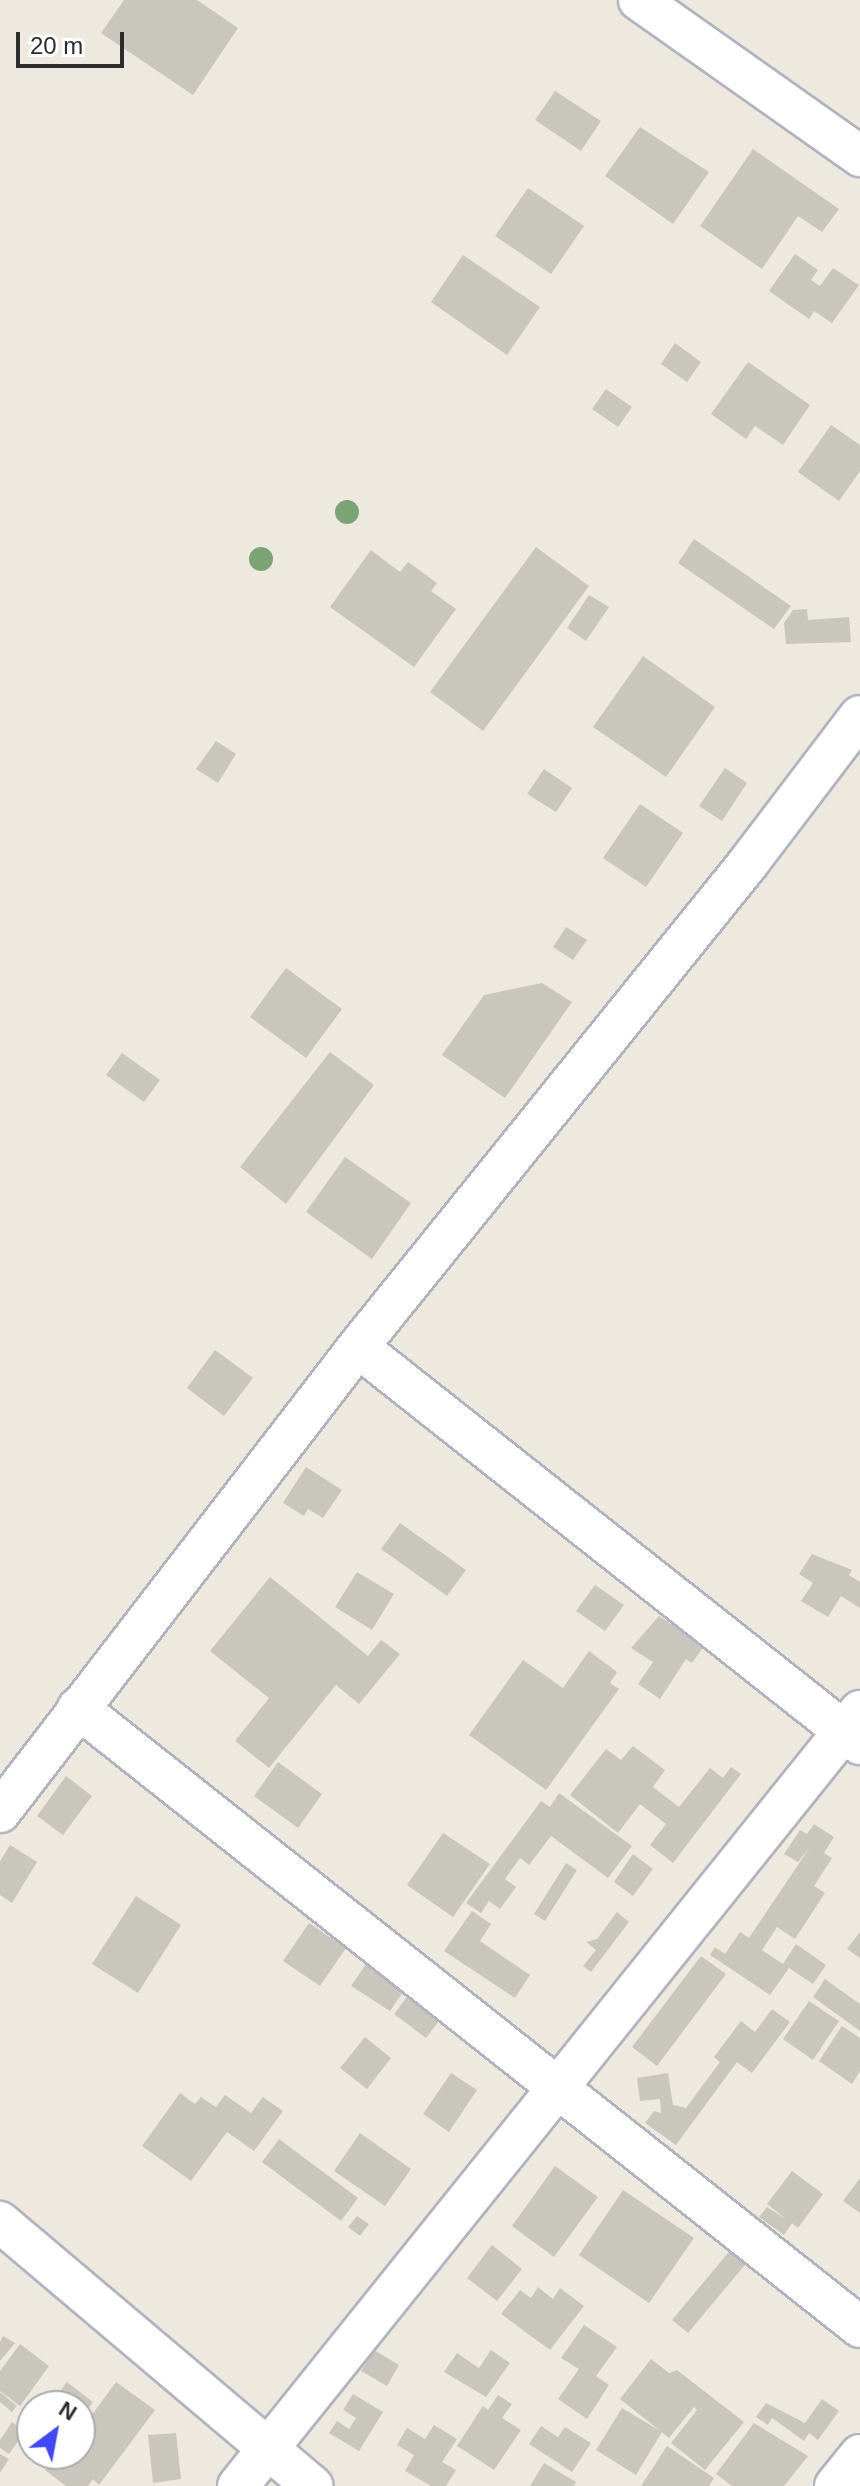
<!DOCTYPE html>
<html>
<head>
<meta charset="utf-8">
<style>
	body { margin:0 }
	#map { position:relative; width:860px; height:2486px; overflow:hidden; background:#ede9df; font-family:Helvetica,sans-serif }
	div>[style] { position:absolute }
	.building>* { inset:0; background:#c9c7bd }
	.roads { filter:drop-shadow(2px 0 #b2b3bf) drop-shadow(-2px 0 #b2b3bf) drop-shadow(0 2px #b2b3bf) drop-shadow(0 -2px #b2b3bf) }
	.minor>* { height:40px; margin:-20px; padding:0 20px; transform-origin:20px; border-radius:20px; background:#fff }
	.trees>* { width:24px; height:24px; margin:-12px; border-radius:50%; background:#7ca374 }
	span { translate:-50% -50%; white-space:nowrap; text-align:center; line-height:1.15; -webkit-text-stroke:6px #fff; paint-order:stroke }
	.north { position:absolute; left:16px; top:2390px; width:80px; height:80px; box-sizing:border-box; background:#fff; border:2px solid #ababab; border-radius:50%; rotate:32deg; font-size:22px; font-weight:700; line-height:32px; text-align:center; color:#2c2c2c }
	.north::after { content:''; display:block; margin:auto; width:28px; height:36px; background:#4148f8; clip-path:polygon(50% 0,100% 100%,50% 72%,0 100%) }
	.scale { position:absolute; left:16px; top:32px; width:108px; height:36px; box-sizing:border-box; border:4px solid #2c2c2c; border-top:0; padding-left:10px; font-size:24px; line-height:28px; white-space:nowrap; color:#2c2c2c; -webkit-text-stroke:6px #fff; paint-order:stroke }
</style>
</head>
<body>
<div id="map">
	<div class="building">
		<div style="clip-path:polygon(124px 0,197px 0,238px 28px,193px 95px,101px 33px)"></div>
		<div style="clip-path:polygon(555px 91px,601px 121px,581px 151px,535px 120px)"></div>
		<div style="clip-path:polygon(640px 127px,709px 172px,673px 224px,605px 176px)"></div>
		<div style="clip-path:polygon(753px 149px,839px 209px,822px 232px,798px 216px,762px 269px,700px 226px)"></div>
		<div style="clip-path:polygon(528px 188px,584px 226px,551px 274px,495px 236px)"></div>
		<div style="clip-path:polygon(795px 254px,818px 270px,811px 280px,820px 286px,833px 268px,859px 285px,832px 323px,814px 311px,809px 319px,769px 291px)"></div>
		<div style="clip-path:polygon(463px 255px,540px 307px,507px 355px,431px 302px)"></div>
		<div style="clip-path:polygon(675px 343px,701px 362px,687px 382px,661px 364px)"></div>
		<div style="clip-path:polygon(748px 362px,810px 405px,783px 445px,755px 426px,746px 439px,711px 414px)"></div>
		<div style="clip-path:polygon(606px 389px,632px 407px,618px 427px,592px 409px)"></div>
		<div style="clip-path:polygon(831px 425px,860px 445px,860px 471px,839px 501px,798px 472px)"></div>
		<div style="clip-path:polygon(694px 539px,791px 606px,774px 629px,678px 563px)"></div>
		<div style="clip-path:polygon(536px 547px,589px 586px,483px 731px,430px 692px)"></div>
		<div style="clip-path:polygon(371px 550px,400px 572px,408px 562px,437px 583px,431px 591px,456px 609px,414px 667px,330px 607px)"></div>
		<div style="clip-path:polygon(589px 595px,609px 607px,586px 641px,567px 628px)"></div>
		<div style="clip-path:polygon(807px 609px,808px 620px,849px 617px,851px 642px,786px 644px,784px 623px,793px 610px)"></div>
		<div style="clip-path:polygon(643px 656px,715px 707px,666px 777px,593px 727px)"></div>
		<div style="clip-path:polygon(216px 741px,236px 754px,218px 783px,196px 769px)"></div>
		<div style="clip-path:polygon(725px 768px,747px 783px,722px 821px,699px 806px)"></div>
		<div style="clip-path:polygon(544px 769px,572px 788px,556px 812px,527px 794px)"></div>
		<div style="clip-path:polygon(640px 804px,683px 833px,646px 887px,603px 858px)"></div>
		<div style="clip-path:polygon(566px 927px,587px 940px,573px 960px,553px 947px)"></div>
		<div style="clip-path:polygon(286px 968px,342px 1009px,306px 1058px,250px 1017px)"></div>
		<div style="clip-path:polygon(542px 983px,572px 1002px,505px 1098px,442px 1055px,484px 995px)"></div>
		<div style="clip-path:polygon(330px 1052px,374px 1085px,286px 1204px,240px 1167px)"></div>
		<div style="clip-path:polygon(122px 1053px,160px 1080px,144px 1102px,106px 1075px)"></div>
		<div style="clip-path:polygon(345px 1157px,411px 1203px,372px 1259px,306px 1212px)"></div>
		<div style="clip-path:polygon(215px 1350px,253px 1378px,224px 1416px,187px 1388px)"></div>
		<div style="clip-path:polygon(306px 1467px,342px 1490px,323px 1518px,308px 1509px,304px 1516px,283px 1503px)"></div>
		<div style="clip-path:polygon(400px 1523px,466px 1570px,447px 1596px,381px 1549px)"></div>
		<div style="clip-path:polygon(812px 1554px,852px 1570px,849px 1575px,860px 1582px,860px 1608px,841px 1596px,828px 1617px,801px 1601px,813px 1583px,799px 1574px)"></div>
		<div style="clip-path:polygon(357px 1572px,394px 1594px,372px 1630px,335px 1607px)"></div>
		<div style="clip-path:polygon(270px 1577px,368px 1656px,381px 1640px,400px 1654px,359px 1704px,336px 1685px,269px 1768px,235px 1741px,269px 1698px,210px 1651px)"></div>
		<div style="clip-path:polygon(595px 1585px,624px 1605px,605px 1631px,576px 1611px)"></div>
		<div style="clip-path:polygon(659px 1616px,704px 1646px,692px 1663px,686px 1659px,660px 1699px,638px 1684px,653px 1662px,631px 1648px)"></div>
		<div style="clip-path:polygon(589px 1651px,617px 1672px,610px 1683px,619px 1689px,546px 1790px,469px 1735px,523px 1660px,563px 1688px)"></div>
		<div style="clip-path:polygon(633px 1746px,665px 1770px,653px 1787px,679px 1807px,710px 1768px,723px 1778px,731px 1767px,741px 1774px,673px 1863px,650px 1845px,666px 1824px,640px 1804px,618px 1833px,570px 1795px,606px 1749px,621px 1760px)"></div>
		<div style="clip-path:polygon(278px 1762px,322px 1794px,298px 1828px,254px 1796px)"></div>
		<div style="clip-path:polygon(66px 1776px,92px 1796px,63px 1835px,37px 1816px)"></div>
		<div style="clip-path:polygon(559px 1793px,632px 1846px,608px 1878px,551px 1836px,529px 1865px,520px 1858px,505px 1879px,516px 1887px,500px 1909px,489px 1901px,481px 1913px,466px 1903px,541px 1801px,550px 1807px)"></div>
		<div style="clip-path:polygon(814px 1824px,834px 1837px,824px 1853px,832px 1858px,814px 1886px,825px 1893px,795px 1939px,777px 1927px,762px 1950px,783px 1964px,796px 1944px,826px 1965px,813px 1984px,789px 1968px,770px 1995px,710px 1955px,715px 1947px,725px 1954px,740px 1932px,749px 1938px,810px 1847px,798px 1862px,784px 1854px,800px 1830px,807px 1834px)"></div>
		<div style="clip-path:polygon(443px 1833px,490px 1864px,453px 1917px,407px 1885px)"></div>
		<div style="clip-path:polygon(10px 1845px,37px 1862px,12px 1903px,0 1895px,0 1861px)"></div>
		<div style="clip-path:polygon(633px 1854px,653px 1869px,633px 1896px,614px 1882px)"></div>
		<div style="clip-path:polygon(566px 1863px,577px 1870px,545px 1921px,534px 1914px)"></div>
		<div style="clip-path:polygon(136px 1896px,181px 1925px,138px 1993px,92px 1964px)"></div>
		<div style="clip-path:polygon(472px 1911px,491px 1924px,480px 1941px,530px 1975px,515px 1998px,444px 1951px)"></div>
		<div style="clip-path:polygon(617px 1912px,629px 1922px,591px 1972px,583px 1966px,596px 1950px,586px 1942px,597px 1939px)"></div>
		<div style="clip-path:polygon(309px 1923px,346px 1948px,320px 1986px,283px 1961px)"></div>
		<div style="clip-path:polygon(860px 1932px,860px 1958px,847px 1949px)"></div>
		<div style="clip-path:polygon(701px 1956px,726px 1974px,657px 2066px,632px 2047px)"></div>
		<div style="clip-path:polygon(370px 1958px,409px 1983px,390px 2011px,351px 1986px)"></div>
		<div style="clip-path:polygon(825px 1979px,860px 2004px,860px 2031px,813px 1997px)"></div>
		<div style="clip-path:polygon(409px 1994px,441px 2018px,426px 2038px,394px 2014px)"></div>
		<div style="clip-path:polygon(809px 2001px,839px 2021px,813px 2060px,783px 2039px)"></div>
		<div style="clip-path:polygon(772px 2009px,790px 2022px,752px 2073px,737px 2062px,676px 2145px,645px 2123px,654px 2111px,661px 2113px,660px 2099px,640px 2101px,637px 2078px,668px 2073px,673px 2105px,686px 2108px,720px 2062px,714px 2057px,741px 2021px,755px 2032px)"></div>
		<div style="clip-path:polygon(842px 2026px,860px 2038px,860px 2071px,852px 2084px,819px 2061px)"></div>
		<div style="clip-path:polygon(365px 2037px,391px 2058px,367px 2089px,340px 2068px)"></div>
		<div style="clip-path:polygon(451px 2073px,477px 2090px,449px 2132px,423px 2114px)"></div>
		<div style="clip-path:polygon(180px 2093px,195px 2104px,201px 2097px,216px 2107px,225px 2095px,251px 2113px,263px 2097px,283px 2111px,254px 2151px,227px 2132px,191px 2181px,142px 2146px)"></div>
		<div style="clip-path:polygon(360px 2133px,411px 2169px,385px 2206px,334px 2171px)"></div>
		<div style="clip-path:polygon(279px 2139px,358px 2198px,341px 2221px,262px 2162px)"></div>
		<div style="clip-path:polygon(555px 2166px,598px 2197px,554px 2257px,512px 2226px)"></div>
		<div style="clip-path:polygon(792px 2171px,823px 2194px,798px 2228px,792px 2223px,784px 2235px,759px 2217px,767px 2207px,786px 2219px,767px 2204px)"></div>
		<div style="clip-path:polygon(860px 2178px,860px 2213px,843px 2201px)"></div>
		<div style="clip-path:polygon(623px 2190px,694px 2238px,649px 2303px,579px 2255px)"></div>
		<div style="clip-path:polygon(357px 2216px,369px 2224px,360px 2236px,348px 2227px)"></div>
		<div style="clip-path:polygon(492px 2245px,522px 2269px,497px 2301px,467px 2278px)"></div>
		<div style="clip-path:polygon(733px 2247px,749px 2260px,688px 2333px,672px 2320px)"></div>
		<div style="clip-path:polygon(538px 2287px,553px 2299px,560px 2288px,584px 2306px,550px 2350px,501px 2314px,520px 2290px,531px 2298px)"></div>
		<div style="clip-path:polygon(584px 2325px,617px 2347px,596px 2376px,609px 2385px,587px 2419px,558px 2399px,579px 2369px,561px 2358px)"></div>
		<div style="clip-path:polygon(3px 2336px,15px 2343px,0 2361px,0 2342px)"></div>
		<div style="clip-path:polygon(20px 2344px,49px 2366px,20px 2406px,0 2391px,0 2371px)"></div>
		<div style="clip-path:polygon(374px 2350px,399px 2365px,387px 2386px,361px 2371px)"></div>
		<div style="clip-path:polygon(491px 2350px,510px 2363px,486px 2397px,444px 2372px,457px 2353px,479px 2368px)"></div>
		<div style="clip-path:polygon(651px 2359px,669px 2373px,677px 2370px,744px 2422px,705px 2470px,671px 2443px,697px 2410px,694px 2407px,669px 2438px,620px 2399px)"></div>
		<div style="clip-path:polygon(67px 2382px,93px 2402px,80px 2419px,80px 2406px,49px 2406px)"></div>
		<div style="clip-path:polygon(116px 2382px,155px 2410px,99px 2485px,93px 2479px,88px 2486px,66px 2486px,45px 2470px,57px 2454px,80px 2454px,80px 2431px)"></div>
		<div style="clip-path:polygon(0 2392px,17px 2406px,12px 2412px,0 2402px)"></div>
		<div style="clip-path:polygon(353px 2394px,383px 2412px,359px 2451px,329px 2433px,337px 2421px,349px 2429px,356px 2418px,343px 2410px)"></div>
		<div style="clip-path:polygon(498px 2395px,512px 2404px,502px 2418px,521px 2430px,494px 2470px,457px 2446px,483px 2406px,488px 2410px)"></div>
		<div style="clip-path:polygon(822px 2399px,839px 2411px,818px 2440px,809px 2433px,804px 2441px,772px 2418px,768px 2425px,756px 2417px,766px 2403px,805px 2423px)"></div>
		<div style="clip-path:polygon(622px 2408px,662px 2432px,636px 2475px,596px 2450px)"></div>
		<div style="clip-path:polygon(12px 2422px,25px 2432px,9px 2454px,0 2448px,0 2440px)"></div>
		<div style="clip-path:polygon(754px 2423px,808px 2456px,784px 2486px,732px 2486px,716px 2474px)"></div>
		<div style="clip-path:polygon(434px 2425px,457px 2439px,442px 2462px,456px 2470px,446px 2486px,431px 2486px,405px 2471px,414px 2455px,397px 2445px,407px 2428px,425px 2439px)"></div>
		<div style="clip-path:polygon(541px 2426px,558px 2437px,565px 2427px,591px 2443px,572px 2472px,529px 2444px)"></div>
		<div style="clip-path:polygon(176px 2433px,181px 2479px,153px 2483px,148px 2435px)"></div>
		<div style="clip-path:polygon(667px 2446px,714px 2478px,709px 2486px,641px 2486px)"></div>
		<div style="clip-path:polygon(0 2454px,9px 2459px,0 2473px)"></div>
		<div style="clip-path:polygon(544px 2463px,576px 2482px,574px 2486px,530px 2486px)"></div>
	</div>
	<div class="roads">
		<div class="minor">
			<div style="left:639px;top:0;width:271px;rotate:35.2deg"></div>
			<div style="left:358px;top:1347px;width:640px;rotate:38.34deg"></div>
			<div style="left:78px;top:1708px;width:997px;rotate:38.36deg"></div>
			<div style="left:0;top:1812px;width:587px;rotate:-52.41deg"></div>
			<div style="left:358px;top:1347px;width:623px;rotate:-51.12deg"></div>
			<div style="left:749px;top:862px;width:183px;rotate:-52.8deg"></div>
			<div style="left:0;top:2222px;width:409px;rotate:40.2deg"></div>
			<div style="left:238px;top:2486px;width:994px;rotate:-51.25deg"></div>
			<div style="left:835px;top:2486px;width:40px;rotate:-51deg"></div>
		</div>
	</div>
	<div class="trees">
		<div style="left:347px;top:512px"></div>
		<div style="left:261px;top:559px"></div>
	</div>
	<div class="north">N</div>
	<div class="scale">20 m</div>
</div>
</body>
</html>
